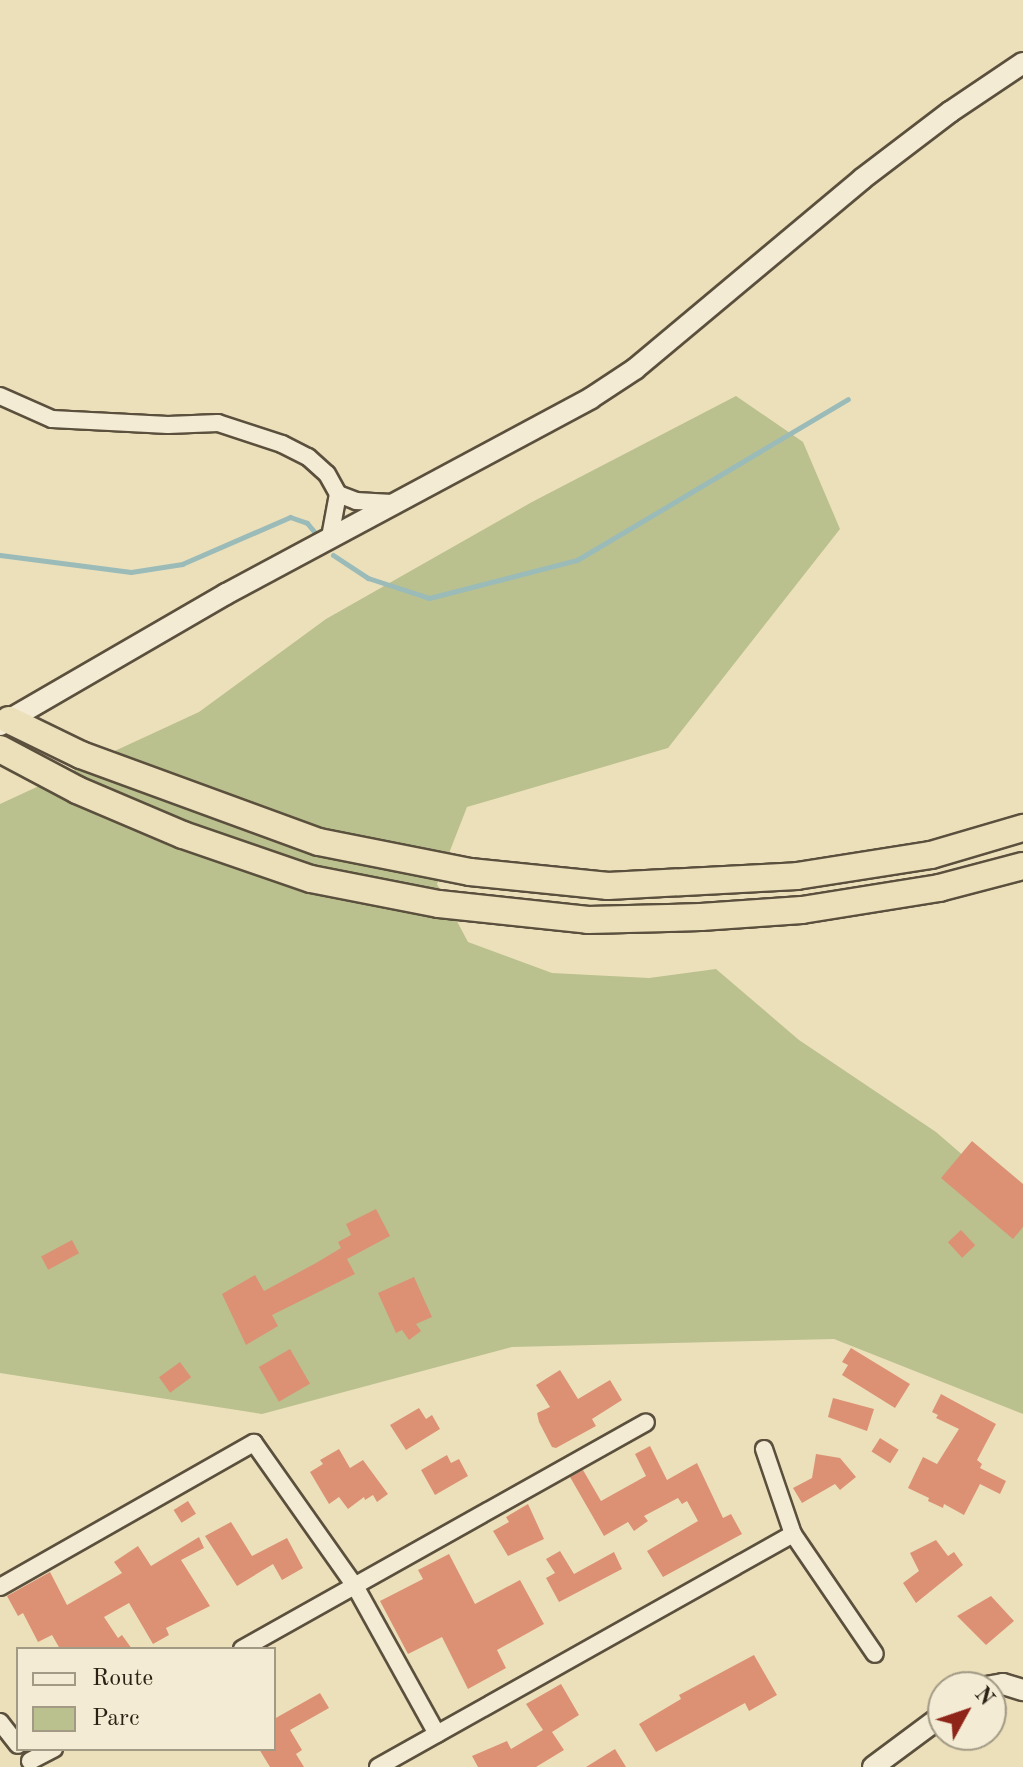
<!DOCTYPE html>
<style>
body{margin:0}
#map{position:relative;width:1023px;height:1767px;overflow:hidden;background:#ece0bb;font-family:"Old Standard TT",serif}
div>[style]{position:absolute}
.green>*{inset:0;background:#bac18e}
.stream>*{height:5px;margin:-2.5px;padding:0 2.5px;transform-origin:2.5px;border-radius:2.5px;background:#9bbbb9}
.building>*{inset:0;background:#dc9174;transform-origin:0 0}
.roads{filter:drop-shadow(2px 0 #5b503d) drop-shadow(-2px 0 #5b503d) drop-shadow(0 2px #5b503d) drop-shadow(0 -2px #5b503d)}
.minor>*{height:16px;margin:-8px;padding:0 8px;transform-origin:8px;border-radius:8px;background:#f3ebd3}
.tertiary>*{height:20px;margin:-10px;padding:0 10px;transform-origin:10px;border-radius:10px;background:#f3ebd3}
.trunk>*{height:26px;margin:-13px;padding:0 13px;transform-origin:13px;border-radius:13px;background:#ece0bb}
span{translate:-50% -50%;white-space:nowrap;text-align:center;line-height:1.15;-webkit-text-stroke:6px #f3ebd3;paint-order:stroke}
.legend{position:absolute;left:16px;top:1647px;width:260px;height:104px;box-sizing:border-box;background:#f3ebd3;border:2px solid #a39a86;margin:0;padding:10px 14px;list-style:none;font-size:24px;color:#2b2013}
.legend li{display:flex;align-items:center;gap:16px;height:40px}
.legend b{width:40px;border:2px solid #a39a86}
.north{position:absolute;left:927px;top:1671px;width:80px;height:80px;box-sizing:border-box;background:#f3ebd3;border:2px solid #a39a86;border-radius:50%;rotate:50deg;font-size:22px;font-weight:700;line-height:32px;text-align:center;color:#2b2013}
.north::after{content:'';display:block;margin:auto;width:28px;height:36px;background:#8f2418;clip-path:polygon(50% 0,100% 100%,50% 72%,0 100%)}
</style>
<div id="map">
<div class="green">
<div style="clip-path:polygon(736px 396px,803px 442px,840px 529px,668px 748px,467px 807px,437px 884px,468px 942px,552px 973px,649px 978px,716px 969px,799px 1040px,936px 1132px,1023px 1207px,1023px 1414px,834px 1339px,512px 1347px,262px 1414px,0 1373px,0 804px,199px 712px,326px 619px,532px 502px)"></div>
</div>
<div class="stream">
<div style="left:0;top:555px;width:132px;rotate:7.4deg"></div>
<div style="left:131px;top:572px;width:52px;rotate:-8.9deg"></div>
<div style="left:182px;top:564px;width:118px;rotate:-23.5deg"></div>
<div style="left:290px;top:517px;width:18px;rotate:19deg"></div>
<div style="left:307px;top:523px;width:17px;rotate:50deg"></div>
<div style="left:333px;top:555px;width:42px;rotate:33.3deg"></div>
<div style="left:368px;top:578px;width:64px;rotate:18.2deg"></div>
<div style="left:429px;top:598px;width:153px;rotate:-14.4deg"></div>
<div style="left:577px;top:560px;width:315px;rotate:-30.7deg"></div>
</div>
<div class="building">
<div style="clip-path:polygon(972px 1141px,1023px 1184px,1023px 1227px,1013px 1239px,941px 1178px)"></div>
<div style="clip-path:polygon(376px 1209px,390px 1236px,347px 1259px,355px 1274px,272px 1315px,278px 1326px,246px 1345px,222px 1294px,255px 1275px,264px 1291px,316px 1263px,341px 1248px,338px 1242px,351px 1235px,346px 1224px)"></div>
<div style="left:961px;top:1230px;width:21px;height:18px;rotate:47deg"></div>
<div style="left:72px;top:1240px;width:15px;height:35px;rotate:62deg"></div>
<div style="clip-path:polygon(414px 1277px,432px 1317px,416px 1324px,421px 1331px,409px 1340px,402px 1330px,396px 1333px,378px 1293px)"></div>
<div style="clip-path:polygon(851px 1348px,910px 1384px,895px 1408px,842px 1375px,848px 1365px,842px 1362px)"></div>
<div style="left:290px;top:1349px;width:40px;height:36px;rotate:60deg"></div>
<div style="left:180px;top:1362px;width:19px;height:26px;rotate:54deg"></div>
<div style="clip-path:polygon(560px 1370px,578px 1399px,610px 1380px,622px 1400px,592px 1419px,596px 1426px,556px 1448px,552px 1447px,539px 1422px,537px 1413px,550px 1407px,536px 1385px)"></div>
<div style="clip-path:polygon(941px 1394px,996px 1424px,977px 1460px,982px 1464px,980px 1468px,1006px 1481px,1000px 1494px,980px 1484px,964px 1515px,944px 1504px,943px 1508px,928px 1501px,929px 1498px,908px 1488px,923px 1457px,937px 1464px,959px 1429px,936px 1418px,938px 1415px,932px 1412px)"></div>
<div style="clip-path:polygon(833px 1398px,874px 1409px,867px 1431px,828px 1417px)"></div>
<div style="clip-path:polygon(419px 1408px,426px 1419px,432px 1415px,440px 1429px,406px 1450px,390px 1425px)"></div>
<div style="left:880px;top:1438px;width:22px;height:16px;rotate:32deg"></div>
<div style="clip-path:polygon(650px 1446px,667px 1480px,697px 1463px,723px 1518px,731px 1514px,742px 1534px,663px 1577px,647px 1551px,698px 1521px,687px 1501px,682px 1504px,678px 1498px,644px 1516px,648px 1521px,634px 1531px,628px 1522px,604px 1536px,570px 1477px,583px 1470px,601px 1501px,646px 1476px,635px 1454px)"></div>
<div style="clip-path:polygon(339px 1449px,350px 1468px,363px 1460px,388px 1494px,377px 1502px,373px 1495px,365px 1500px,364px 1497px,348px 1509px,339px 1497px,329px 1504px,310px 1472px,323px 1464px,320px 1460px)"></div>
<div style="clip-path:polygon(816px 1454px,840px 1458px,856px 1477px,840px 1490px,835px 1484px,802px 1503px,793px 1488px,812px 1478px)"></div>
<div style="clip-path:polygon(447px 1455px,451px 1463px,459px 1459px,468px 1476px,435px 1495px,421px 1470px)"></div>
<div style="left:188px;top:1501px;width:15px;height:17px;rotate:58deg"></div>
<div style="clip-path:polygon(528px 1504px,544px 1539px,508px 1556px,493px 1531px,509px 1522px,506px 1517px)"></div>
<div style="clip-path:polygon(231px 1522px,252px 1556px,287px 1538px,303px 1568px,282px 1580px,273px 1564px,237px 1586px,205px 1536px)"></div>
<div style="clip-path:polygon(199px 1537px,204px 1548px,181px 1560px,210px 1606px,166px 1628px,169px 1635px,153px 1644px,129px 1603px,104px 1617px,118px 1638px,122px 1635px,132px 1649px,60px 1649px,52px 1635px,38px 1642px,23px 1613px,18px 1616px,7px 1596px,50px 1572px,67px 1605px,122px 1573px,114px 1562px,138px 1546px,151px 1566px)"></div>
<div style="clip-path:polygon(936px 1540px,948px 1556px,954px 1552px,963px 1565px,916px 1603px,903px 1583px,919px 1571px,910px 1553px)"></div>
<div style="clip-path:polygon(560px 1551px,574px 1574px,614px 1552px,622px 1569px,559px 1602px,546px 1578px,555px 1573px,546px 1559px)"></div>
<div style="clip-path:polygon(449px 1554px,475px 1604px,520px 1580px,544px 1624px,497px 1650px,506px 1668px,468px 1689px,442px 1637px,408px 1654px,380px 1601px,423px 1579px,418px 1570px)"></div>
<div style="clip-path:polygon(991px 1596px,1014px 1621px,986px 1645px,957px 1616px)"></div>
<div style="clip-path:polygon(754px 1655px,777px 1695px,749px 1711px,745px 1703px,656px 1752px,639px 1724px,681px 1699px,679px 1695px)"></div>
<div style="clip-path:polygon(561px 1684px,579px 1715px,552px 1732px,564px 1750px,536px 1767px,478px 1767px,472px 1756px,507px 1741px,511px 1749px,543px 1730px,526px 1704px)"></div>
<div style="clip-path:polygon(320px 1693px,329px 1708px,290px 1730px,302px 1750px,296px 1754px,304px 1767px,270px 1767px,259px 1749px,274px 1749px,274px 1719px)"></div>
<div style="clip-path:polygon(615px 1749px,626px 1767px,586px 1767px)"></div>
</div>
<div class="roads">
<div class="minor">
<div style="left:0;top:396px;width:57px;rotate:23.9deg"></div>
<div style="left:52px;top:419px;width:116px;rotate:3deg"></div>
<div style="left:168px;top:425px;width:50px;rotate:-2.3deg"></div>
<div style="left:218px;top:423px;width:67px;rotate:18.2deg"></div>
<div style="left:282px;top:444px;width:29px;rotate:27deg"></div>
<div style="left:308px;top:457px;width:25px;rotate:42deg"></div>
<div style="left:327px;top:474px;width:23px;rotate:61deg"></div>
<div style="left:338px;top:494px;width:44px;rotate:100.5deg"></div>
<div style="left:338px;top:494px;width:19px;rotate:21deg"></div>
<div style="left:356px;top:501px;width:36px;rotate:3deg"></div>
<div style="left:764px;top:1449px;width:90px;rotate:71.2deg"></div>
<div style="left:793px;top:1534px;width:145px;rotate:55.7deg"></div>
<div style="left:0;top:1587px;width:292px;rotate:-29.6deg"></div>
<div style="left:254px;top:1443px;width:175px;rotate:54.8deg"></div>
<div style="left:355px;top:1586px;width:169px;rotate:61deg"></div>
<div style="left:242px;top:1649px;width:463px;rotate:-29.3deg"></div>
<div style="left:0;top:1722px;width:29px;rotate:52deg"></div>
<div style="left:30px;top:1761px;width:27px;rotate:-27deg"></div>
<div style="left:378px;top:1767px;width:476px;rotate:-29.3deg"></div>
</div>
<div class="tertiary">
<div style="left:0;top:725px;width:261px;rotate:-30.1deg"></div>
<div style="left:226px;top:594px;width:414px;rotate:-28.2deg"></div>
<div style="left:591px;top:398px;width:53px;rotate:-33.4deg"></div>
<div style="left:635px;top:369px;width:296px;rotate:-39.9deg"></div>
<div style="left:862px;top:179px;width:111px;rotate:-37.3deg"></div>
<div style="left:950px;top:112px;width:88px;rotate:-33.9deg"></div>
<div style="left:986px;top:1687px;width:17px;rotate:-10deg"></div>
<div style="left:1003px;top:1684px;width:21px;rotate:17deg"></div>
<div style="left:873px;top:1767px;width:87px;rotate:-36.6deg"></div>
</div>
<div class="trunk">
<div style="left:9px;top:720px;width:80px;rotate:25.9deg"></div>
<div style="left:81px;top:755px;width:253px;rotate:20.1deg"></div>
<div style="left:319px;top:842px;width:154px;rotate:11.2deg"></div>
<div style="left:470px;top:872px;width:139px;rotate:5.8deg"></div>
<div style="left:608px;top:886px;width:189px;rotate:-3deg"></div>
<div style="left:797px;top:876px;width:136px;rotate:-8.9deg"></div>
<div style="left:931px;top:855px;width:96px;rotate:-16.4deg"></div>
<div style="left:0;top:749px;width:87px;rotate:28deg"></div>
<div style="left:77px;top:790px;width:115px;rotate:23deg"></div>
<div style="left:183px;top:835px;width:135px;rotate:19deg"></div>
<div style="left:311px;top:879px;width:130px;rotate:11.1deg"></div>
<div style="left:439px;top:904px;width:150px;rotate:6.1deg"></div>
<div style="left:588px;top:920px;width:113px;rotate:-1.5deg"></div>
<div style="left:701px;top:917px;width:101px;rotate:-4deg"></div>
<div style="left:802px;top:910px;width:139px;rotate:-9.1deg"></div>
<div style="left:939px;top:888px;width:87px;rotate:-14.7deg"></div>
</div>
</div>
<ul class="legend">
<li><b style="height:10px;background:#f3ebd3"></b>Route</li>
<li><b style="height:22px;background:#bac18e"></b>Parc</li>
</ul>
<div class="north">N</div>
</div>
